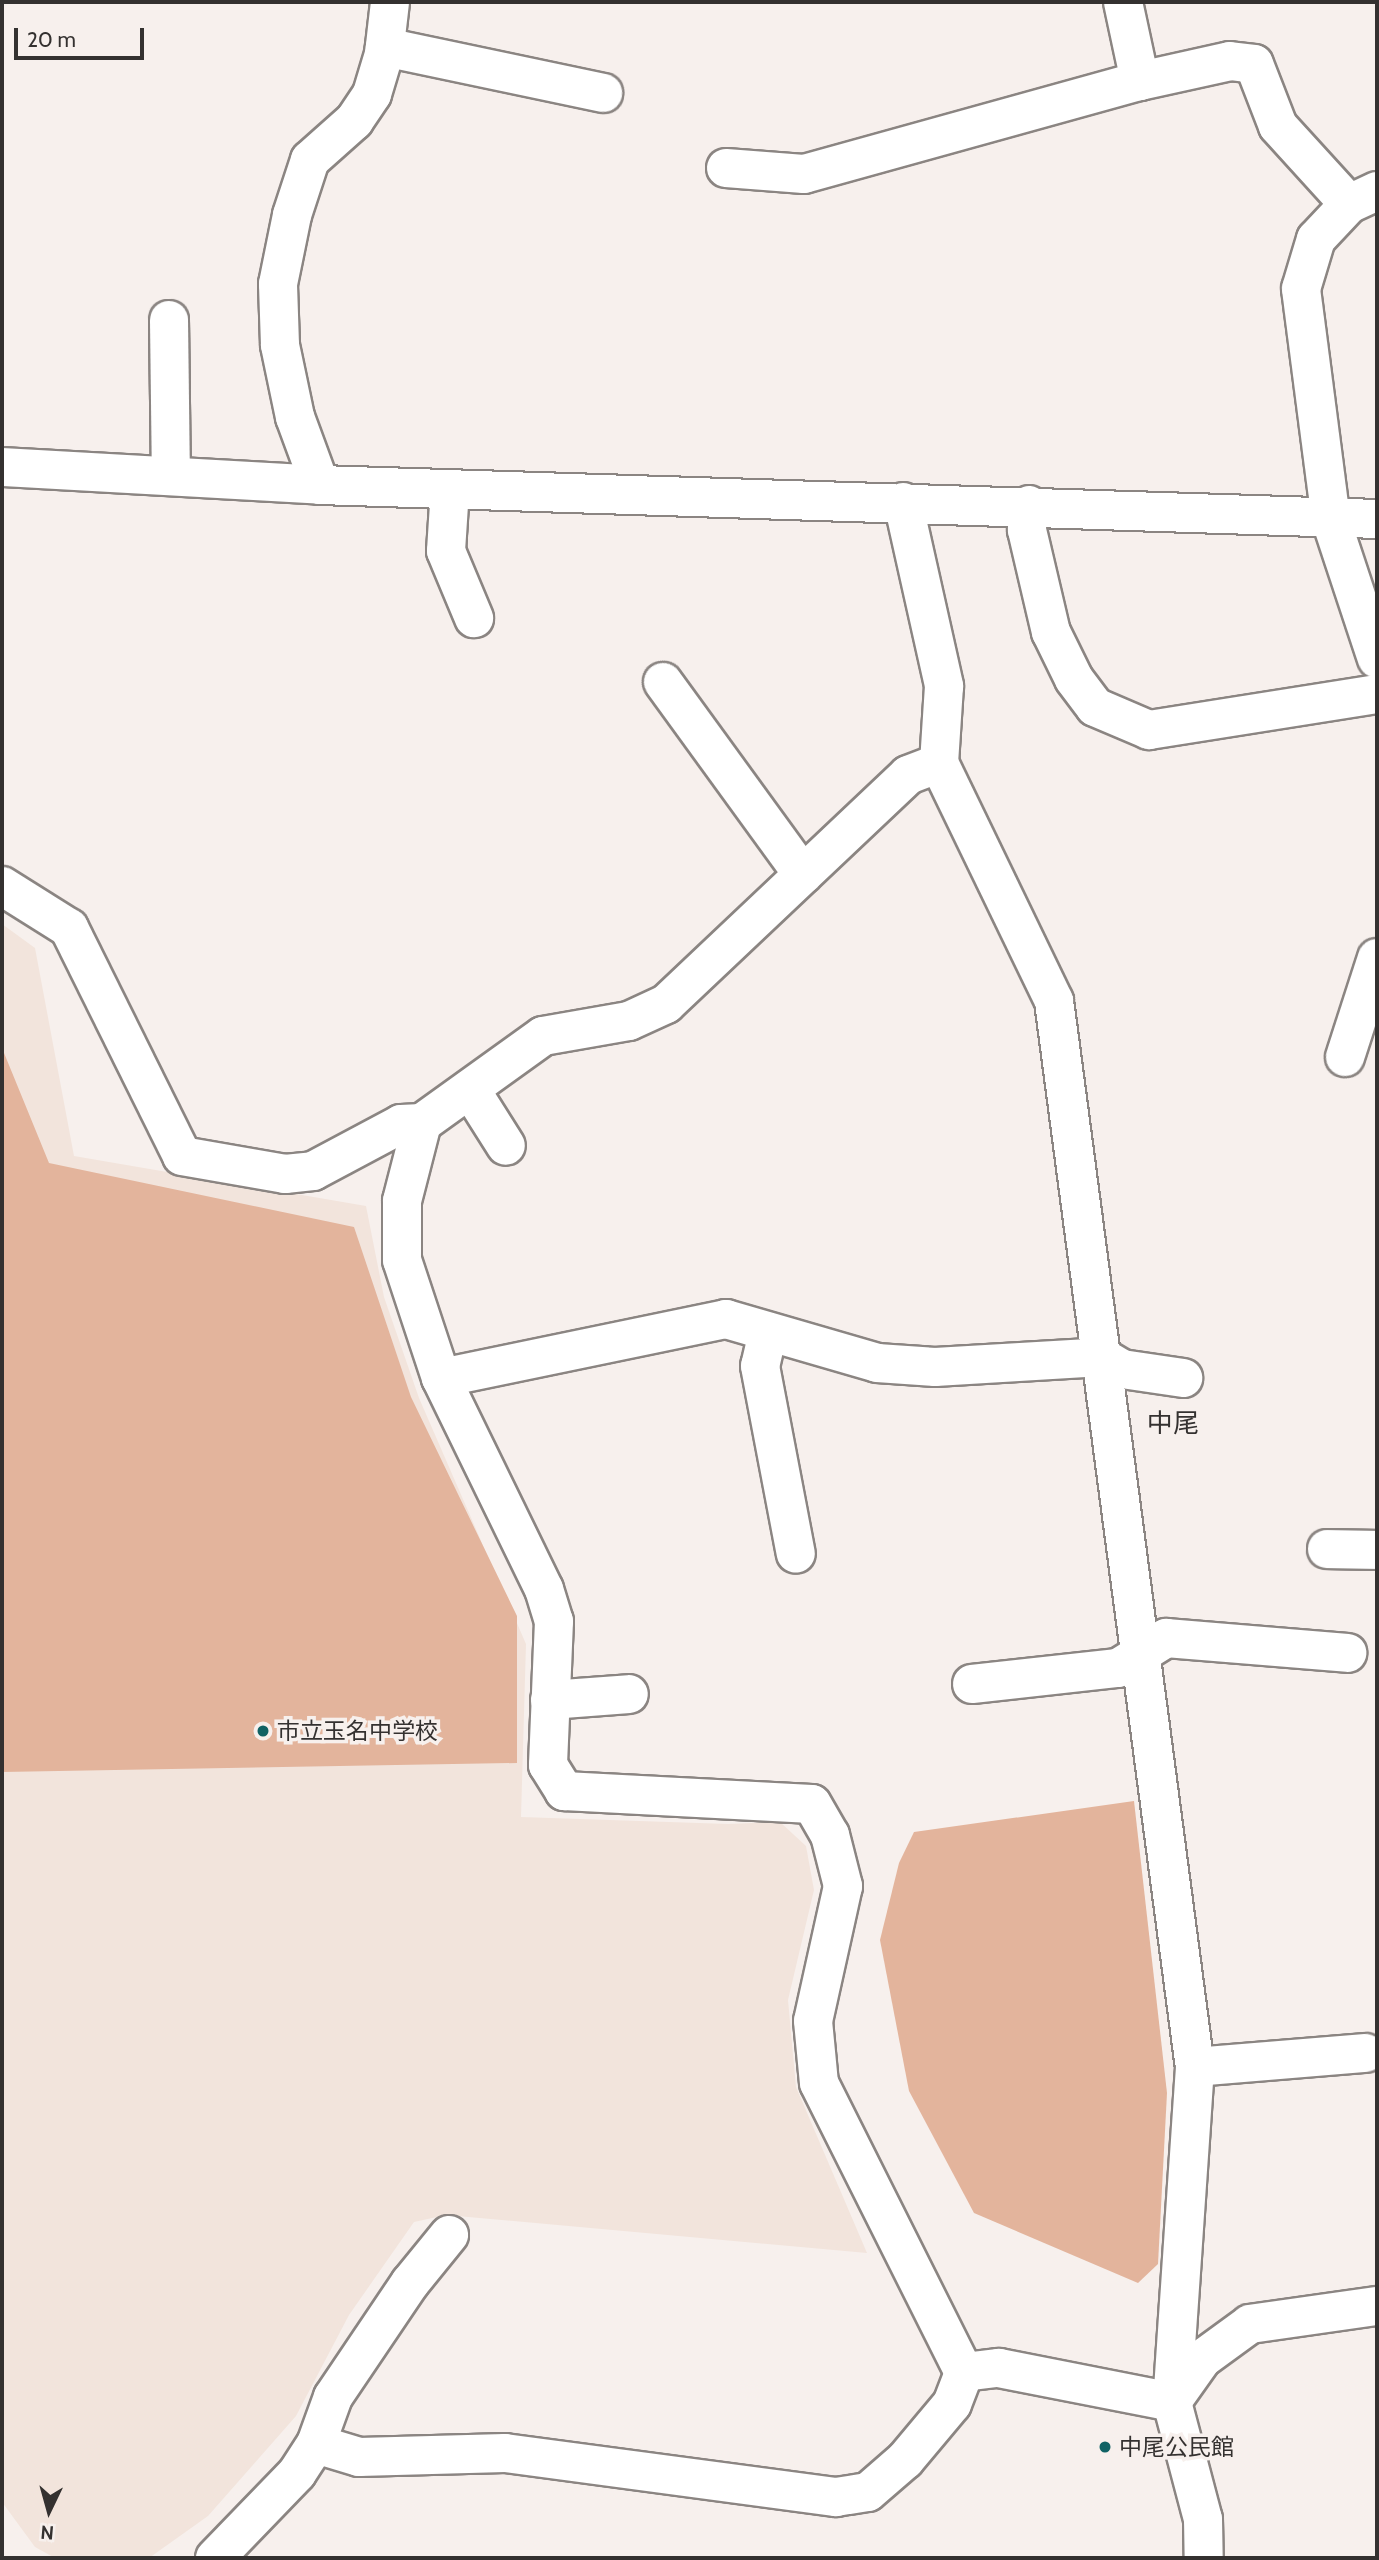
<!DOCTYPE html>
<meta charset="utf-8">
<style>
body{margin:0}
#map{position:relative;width:1379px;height:2560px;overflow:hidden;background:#f7f0ed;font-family:Cabin,"Noto Sans JP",sans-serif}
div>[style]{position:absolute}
.built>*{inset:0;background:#f2e4dc}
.green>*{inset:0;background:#e3b49c}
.roads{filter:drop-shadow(2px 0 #8b8582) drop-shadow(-2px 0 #8b8582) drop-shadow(0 2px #8b8582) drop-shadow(0 -2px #8b8582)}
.minor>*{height:38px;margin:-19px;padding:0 19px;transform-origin:19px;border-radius:19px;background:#fff}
.dots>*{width:19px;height:19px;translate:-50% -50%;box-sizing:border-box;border:4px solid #f7f0ed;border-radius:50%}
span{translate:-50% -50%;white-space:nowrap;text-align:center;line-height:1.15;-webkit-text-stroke:7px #f7f0ed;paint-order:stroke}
.poi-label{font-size:23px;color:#343130}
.left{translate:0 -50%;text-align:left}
.quarter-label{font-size:26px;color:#343130}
.frame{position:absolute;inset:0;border:4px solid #343130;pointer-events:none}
.north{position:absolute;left:14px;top:2476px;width:70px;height:70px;-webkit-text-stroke:5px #f7f0ed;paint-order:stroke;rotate:185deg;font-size:19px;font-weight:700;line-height:28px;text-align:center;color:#343130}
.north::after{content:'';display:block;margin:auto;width:24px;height:32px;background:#343130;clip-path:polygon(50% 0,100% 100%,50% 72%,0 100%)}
.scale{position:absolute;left:14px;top:28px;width:130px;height:32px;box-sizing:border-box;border:4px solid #343130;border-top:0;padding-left:9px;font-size:21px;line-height:24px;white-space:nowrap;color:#343130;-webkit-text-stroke:5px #f7f0ed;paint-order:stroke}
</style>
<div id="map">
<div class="built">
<div style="clip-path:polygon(2px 924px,35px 948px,74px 1156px,366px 1206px,384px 1297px,419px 1398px,526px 1644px,521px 1817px,728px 1824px,780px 1822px,806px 1846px,814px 1890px,788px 2000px,796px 2087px,867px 2253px,446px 2215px,414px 2222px,349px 2315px,296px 2416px,208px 2516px,149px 2558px,55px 2558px,35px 2547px,2px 2502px)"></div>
</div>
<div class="green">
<div style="clip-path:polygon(2px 1048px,49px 1163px,354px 1227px,411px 1397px,517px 1616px,517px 1763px,2px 1772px)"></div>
<div style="clip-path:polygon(1134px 1801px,1167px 2093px,1158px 2264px,1138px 2283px,974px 2213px,909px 2091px,880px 1940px,899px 1863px,914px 1832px)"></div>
</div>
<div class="roads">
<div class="minor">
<div style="left:1123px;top:2px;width:81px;rotate:77.9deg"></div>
<div style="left:1140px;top:81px;width:92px;rotate:-12.5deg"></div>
<div style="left:1230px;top:61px;width:24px;rotate:7deg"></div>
<div style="left:1254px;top:64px;width:66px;rotate:68.8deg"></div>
<div style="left:1278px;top:126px;width:105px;rotate:47.7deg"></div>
<div style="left:385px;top:47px;width:223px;rotate:11.9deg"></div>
<div style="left:726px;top:168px;width:78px;rotate:4.4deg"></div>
<div style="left:804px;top:174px;width:349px;rotate:-15.5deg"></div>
<div style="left:1377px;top:191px;width:31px;rotate:155deg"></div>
<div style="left:1349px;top:204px;width:48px;rotate:133.3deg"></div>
<div style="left:1316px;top:239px;width:52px;rotate:106.7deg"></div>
<div style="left:1301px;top:289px;width:233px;rotate:82.6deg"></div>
<div style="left:1331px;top:520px;width:146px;rotate:71.7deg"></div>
<div style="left:169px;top:320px;width:154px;rotate:89.3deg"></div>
<div style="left:2px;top:467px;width:319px;rotate:3.2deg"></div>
<div style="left:320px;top:485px;width:1058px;rotate:1.84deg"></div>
<div style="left:320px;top:485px;width:72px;rotate:-110.2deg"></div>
<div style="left:295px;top:417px;width:74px;rotate:-101.8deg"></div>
<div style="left:280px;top:345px;width:61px;rotate:-91.9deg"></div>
<div style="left:278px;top:284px;width:70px;rotate:-78.5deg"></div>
<div style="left:292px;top:215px;width:58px;rotate:-71.9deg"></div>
<div style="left:310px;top:160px;width:59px;rotate:-41.6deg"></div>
<div style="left:354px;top:121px;width:32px;rotate:-56deg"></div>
<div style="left:372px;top:94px;width:42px;rotate:-73.3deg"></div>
<div style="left:384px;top:54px;width:52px;rotate:-83.4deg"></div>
<div style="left:450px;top:489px;width:62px;rotate:93.7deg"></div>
<div style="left:446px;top:551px;width:73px;rotate:67.3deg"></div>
<div style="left:903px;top:502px;width:189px;rotate:77.4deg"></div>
<div style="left:944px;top:686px;width:77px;rotate:93.7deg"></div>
<div style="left:939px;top:763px;width:264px;rotate:64.2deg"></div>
<div style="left:1054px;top:1001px;width:1075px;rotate:82.47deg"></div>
<div style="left:1195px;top:2067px;width:336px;rotate:93.9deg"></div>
<div style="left:1172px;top:2402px;width:121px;rotate:75.2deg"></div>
<div style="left:1203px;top:2519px;width:39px;rotate:89deg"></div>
<div style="left:1029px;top:505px;width:25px;rotate:95deg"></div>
<div style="left:1027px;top:530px;width:105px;rotate:76.8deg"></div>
<div style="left:1051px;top:632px;width:52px;rotate:63.9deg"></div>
<div style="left:1074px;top:679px;width:35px;rotate:53deg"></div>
<div style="left:1095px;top:707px;width:59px;rotate:23.1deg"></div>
<div style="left:1149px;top:730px;width:231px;rotate:-9deg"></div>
<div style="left:663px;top:682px;width:238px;rotate:54deg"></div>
<div style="left:2px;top:886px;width:79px;rotate:32.1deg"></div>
<div style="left:69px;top:928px;width:254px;rotate:63.6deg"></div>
<div style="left:182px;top:1156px;width:105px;rotate:9.9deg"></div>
<div style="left:285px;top:1174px;width:28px;rotate:-6deg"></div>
<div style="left:313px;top:1171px;width:100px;rotate:-28.1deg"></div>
<div style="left:401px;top:1124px;width:21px;rotate:-3deg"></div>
<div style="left:422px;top:1123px;width:149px;rotate:-35.7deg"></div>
<div style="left:543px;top:1036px;width:87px;rotate:-9.9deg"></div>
<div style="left:629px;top:1021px;width:41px;rotate:-24.7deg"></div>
<div style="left:666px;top:1004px;width:333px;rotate:-43.4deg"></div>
<div style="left:908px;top:775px;width:33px;rotate:-21deg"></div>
<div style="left:1345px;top:1057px;width:104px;rotate:-72.1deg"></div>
<div style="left:470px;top:1089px;width:67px;rotate:57.7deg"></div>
<div style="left:422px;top:1123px;width:81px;rotate:104.4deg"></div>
<div style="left:402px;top:1201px;width:59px;rotate:90deg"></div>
<div style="left:402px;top:1260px;width:124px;rotate:71.7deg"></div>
<div style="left:441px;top:1378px;width:235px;rotate:64deg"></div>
<div style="left:544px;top:1589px;width:34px;rotate:73deg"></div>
<div style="left:554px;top:1621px;width:144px;rotate:92.4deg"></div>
<div style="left:548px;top:1765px;width:31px;rotate:58deg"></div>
<div style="left:564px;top:1791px;width:248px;rotate:3deg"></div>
<div style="left:812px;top:1804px;width:36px;rotate:60deg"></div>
<div style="left:830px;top:1835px;width:53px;rotate:75.7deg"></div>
<div style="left:843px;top:1886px;width:138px;rotate:102.5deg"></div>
<div style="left:813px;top:2021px;width:62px;rotate:84.5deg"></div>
<div style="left:819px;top:2083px;width:323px;rotate:63.4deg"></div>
<div style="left:768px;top:1332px;width:35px;rotate:103deg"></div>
<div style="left:760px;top:1366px;width:191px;rotate:79.2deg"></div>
<div style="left:441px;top:1378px;width:291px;rotate:-11.7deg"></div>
<div style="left:726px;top:1319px;width:157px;rotate:16.2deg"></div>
<div style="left:877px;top:1363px;width:58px;rotate:3.9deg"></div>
<div style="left:935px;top:1367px;width:167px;rotate:-3.4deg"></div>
<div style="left:1102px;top:1357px;width:23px;rotate:31deg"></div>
<div style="left:1122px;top:1369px;width:62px;rotate:8.4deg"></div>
<div style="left:1327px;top:1549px;width:50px;rotate:1.1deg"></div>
<div style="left:972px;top:1684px;width:147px;rotate:-6.3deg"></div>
<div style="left:1118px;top:1668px;width:57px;rotate:-32deg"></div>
<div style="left:1166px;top:1638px;width:182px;rotate:4.7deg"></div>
<div style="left:550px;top:1700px;width:79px;rotate:-4.3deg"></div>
<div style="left:1195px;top:2067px;width:171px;rotate:-4.7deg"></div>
<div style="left:964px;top:2372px;width:35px;rotate:-7deg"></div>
<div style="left:999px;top:2368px;width:176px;rotate:11.1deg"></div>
<div style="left:1173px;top:2400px;width:50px;rotate:-54.7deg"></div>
<div style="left:1202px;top:2359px;width:59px;rotate:-36.1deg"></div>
<div style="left:1250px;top:2324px;width:128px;rotate:-8.1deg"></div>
<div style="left:316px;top:2444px;width:50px;rotate:-70.1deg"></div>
<div style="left:333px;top:2397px;width:138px;rotate:-56deg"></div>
<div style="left:410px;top:2283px;width:62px;rotate:-50.9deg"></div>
<div style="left:215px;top:2558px;width:118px;rotate:-46deg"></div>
<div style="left:297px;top:2473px;width:35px;rotate:-57deg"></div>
<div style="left:316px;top:2444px;width:45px;rotate:16.8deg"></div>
<div style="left:359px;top:2457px;width:146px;rotate:-1.6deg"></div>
<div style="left:505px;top:2453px;width:334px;rotate:7.6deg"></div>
<div style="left:836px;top:2497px;width:32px;rotate:-9deg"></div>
<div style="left:868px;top:2492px;width:49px;rotate:-40.9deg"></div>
<div style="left:905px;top:2460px;width:73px;rotate:-50deg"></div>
<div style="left:952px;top:2404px;width:34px;rotate:-69deg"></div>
</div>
</div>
<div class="dots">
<div style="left:263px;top:1731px;background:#106264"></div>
<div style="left:1105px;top:2447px;background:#106264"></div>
</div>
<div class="poi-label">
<span class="left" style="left:277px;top:1731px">市立玉名中学校</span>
<span class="left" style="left:1119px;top:2447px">中尾公民館</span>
</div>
<div class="quarter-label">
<span style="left:1173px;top:1424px">中尾</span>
</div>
<div class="frame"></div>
<div class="north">N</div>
<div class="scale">20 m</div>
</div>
